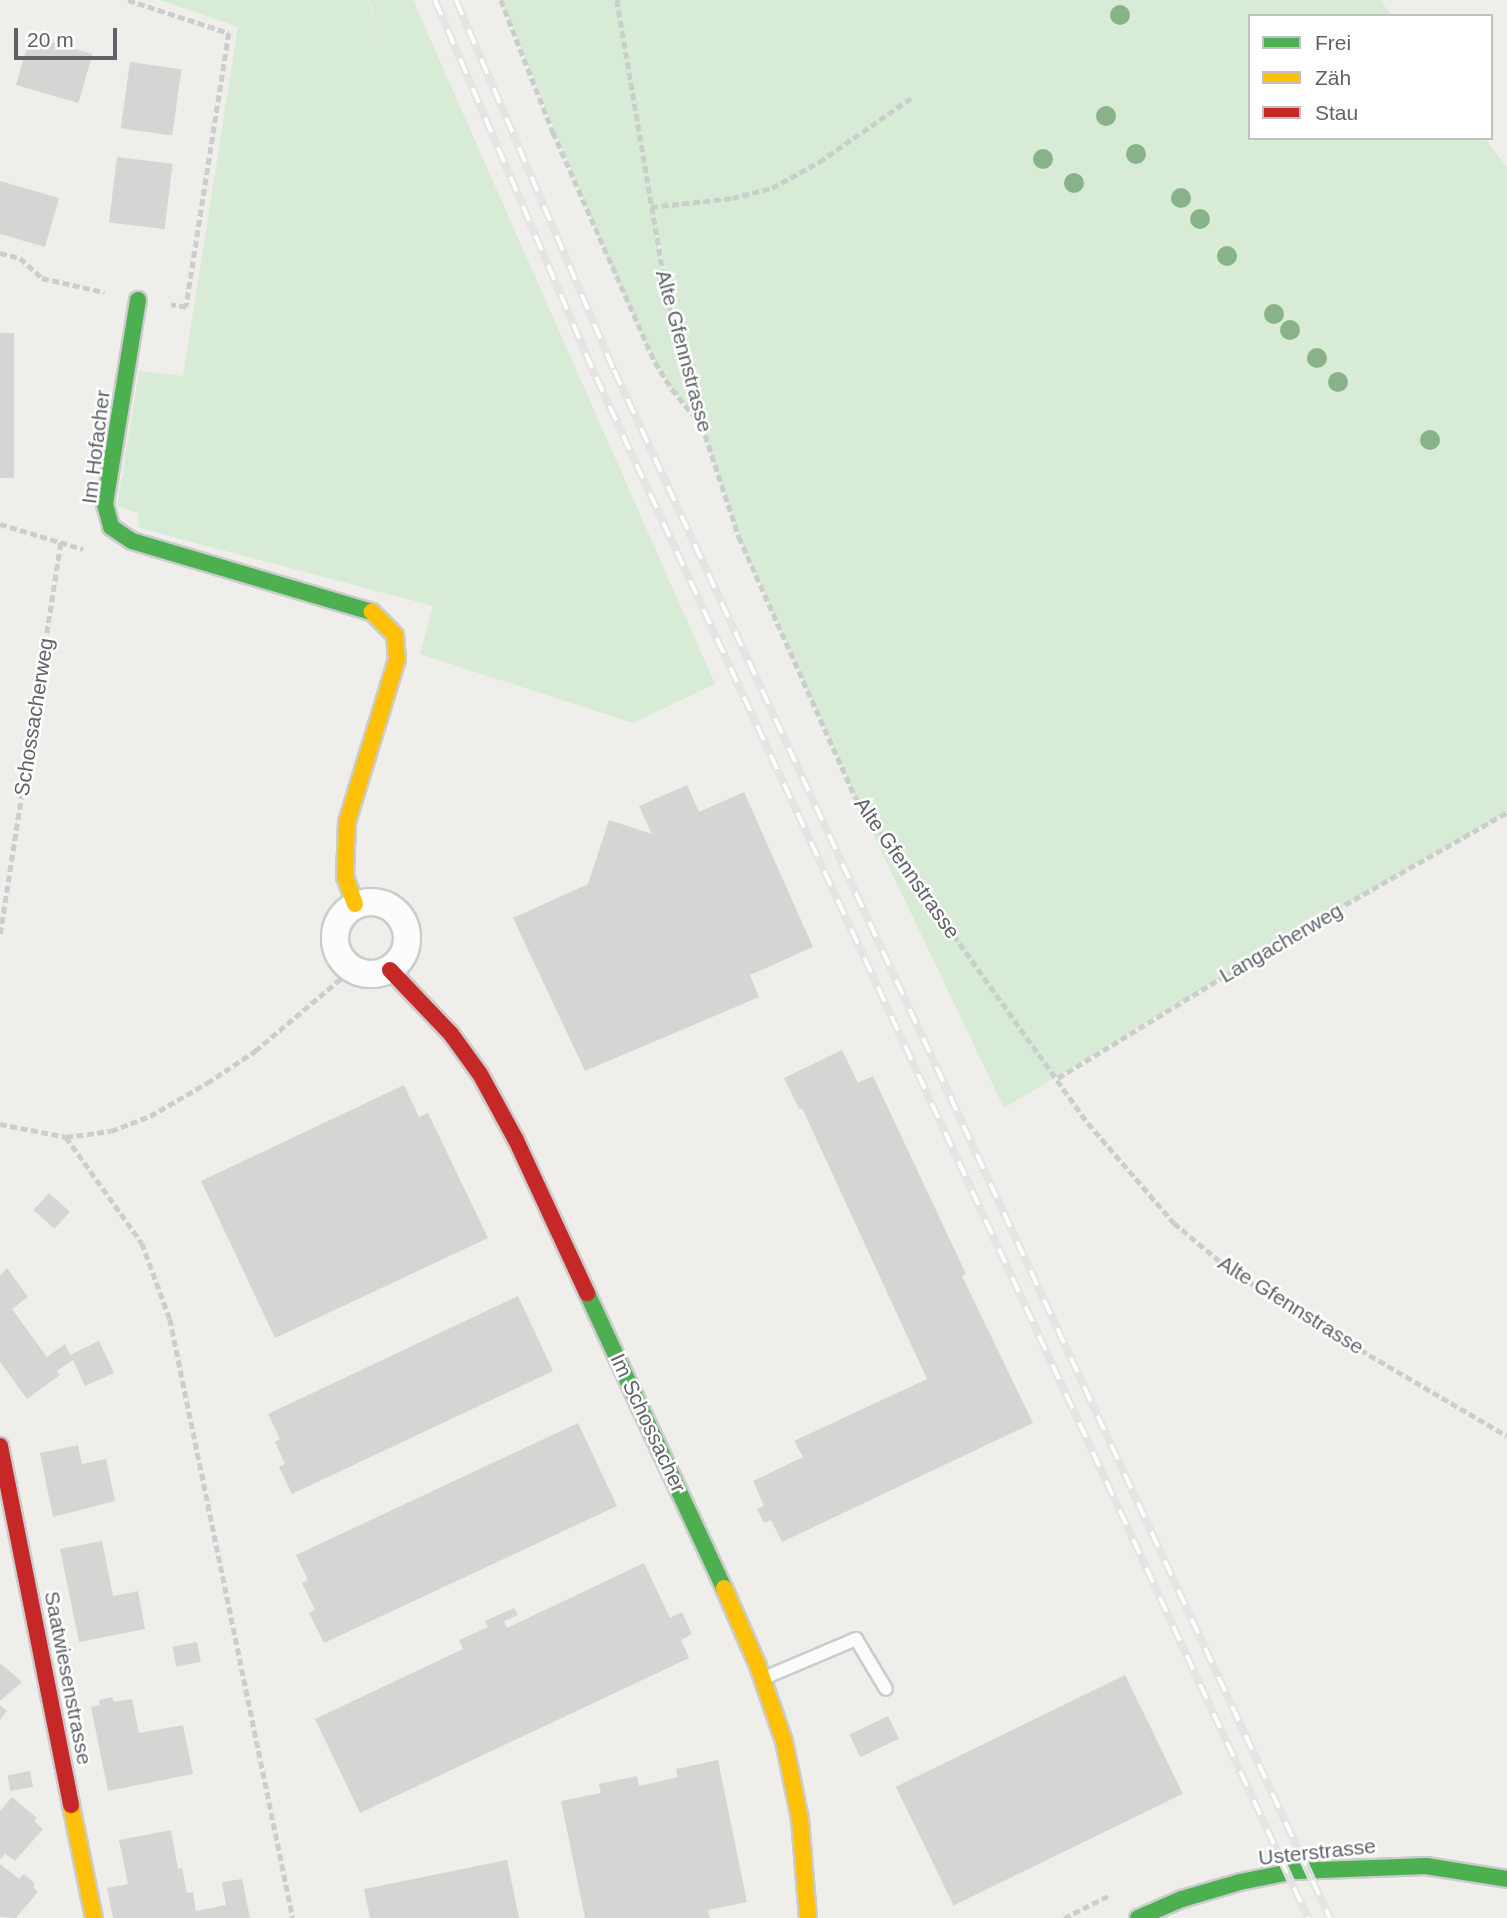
<!DOCTYPE html>
<meta charset="utf-8">
<style>
body{margin:0}
#map{position:relative;width:1507px;height:1918px;overflow:hidden;background:#efeeea;font-family:Arial,sans-serif}
div>[style]{position:absolute}
.green>*{inset:0;background:#d8ebd6}
.building>*{inset:0;background:#d6d5d3;transform-origin:0 0}
.path>*{height:4.5px;margin-top:-2.25px;transform-origin:0;background:repeating-linear-gradient(90deg,#cacfcc 0 7px,transparent 0 10.5px)}
.roads{filter:drop-shadow(2px 0 #cbcccc) drop-shadow(-2px 0 #cbcccc) drop-shadow(0 2px #cbcccc) drop-shadow(0 -2px #cbcccc)}
.lane>*{height:12px;margin:-6px;padding:0 6px;transform-origin:6px;border-radius:6px;background:#fdfcfc}
.street>*{height:26px;margin:-13px;padding:0 13px;transform-origin:13px;border-radius:13px;background:#fdfcfc}
.street>.ring{margin:-13px;padding:0;box-sizing:content-box;background:none;border:26px solid #fdfcfc;border-radius:50%}
.fast>*{height:16px;margin:-8px;padding:0 8px;transform-origin:8px;border-radius:8px;background:#4caf50}
.slow>*{height:16px;margin:-8px;padding:0 8px;transform-origin:8px;border-radius:8px;background:#ffc107}
.jam>*{height:16px;margin:-8px;padding:0 8px;transform-origin:8px;border-radius:8px;background:#c62828}
.rail>*{height:8px;margin-top:-4px;transform-origin:0;background:repeating-linear-gradient(90deg,#fff 0 16px,#e4e4e4 0 32px);box-sizing:border-box;border-block:2px solid #e4e4e4}
.trees>*{width:20px;height:20px;margin:-10px;border-radius:50%;background:#88b388}
span{translate:-50% -50%;white-space:nowrap;text-align:center;line-height:1.15;-webkit-text-stroke:5px #fff;paint-order:stroke}
.street-label{font-size:21px;color:#5f6368}
.legend{position:absolute;left:1248px;top:14px;width:245px;height:126px;box-sizing:border-box;background:#fff;border:2px solid #bfc1c3;margin:0;padding:9px 12px;list-style:none;font-size:21px;color:#5f6368}
.legend li{display:flex;align-items:center;gap:14px;height:35px}
.legend b{width:35px;border:2px solid #bfc1c3}
.scale{position:absolute;left:14px;top:28px;width:103px;height:32px;box-sizing:border-box;border:4px solid #5f6368;border-top:0;padding-left:9px;font-size:21px;line-height:24px;white-space:nowrap;color:#5f6368;-webkit-text-stroke:5px #fff;paint-order:stroke}
</style>
<div id="map">
<div class="green">
<div style="clip-path:polygon(160px 0,368px 0,387px 49px,369px 0,413px 0,715px 684px,633px 723px,420px 654px,433px 606px,139px 528px,138px 513px,117px 506px,139px 371px,183px 376px,238px 27px)"></div>
<div style="clip-path:polygon(evenodd,501px 0,1380px 0,1392px 16px,1250px 16px,1250px 138px,1485px 138px,1507px 168px,1507px 812px,1290px 936px,1004px 1108px,856px 798px,739px 537px,702px 425px,672px 389px,655px 362px,608px 260px,501px 0,655px 228px,656px 228px,694px 394px,667px 296px,655px 228px)"></div>
</div>
<div class="building">
<div style="left:30px;top:36px;width:65px;height:51px;rotate:16deg"></div>
<div style="left:130px;top:62px;width:52px;height:67px;rotate:8deg"></div>
<div style="left:117px;top:157px;width:56px;height:66px;rotate:7deg"></div>
<div style="clip-path:polygon(0 181px,59px 198px,45px 247px,0 234px)"></div>
<div style="left:0;top:333px;width:14px;height:145px"></div>
<div style="clip-path:polygon(687px 785px,699px 812px,744px 792px,813px 947px,750px 975px,759px 997px,585px 1071px,513px 918px,588px 884px,609px 820px,652px 834px,639px 806px)"></div>
<div style="clip-path:polygon(842px 1050px,858px 1083px,873px 1076px,966px 1274px,962px 1276px,1033px 1423px,782px 1542px,771px 1520px,764px 1523px,757px 1509px,764px 1506px,753px 1481px,803px 1457px,794px 1441px,927px 1379px,802px 1108px,799px 1109px,784px 1078px)"></div>
<div style="clip-path:polygon(404px 1085px,419px 1117px,428px 1113px,488px 1238px,275px 1338px,201px 1181px)"></div>
<div style="left:49px;top:1193px;width:28px;height:23px;rotate:42deg"></div>
<div style="clip-path:polygon(7px 1268px,28px 1297px,12px 1309px,47px 1357px,65px 1344px,70px 1355px,99px 1341px,114px 1373px,85px 1386px,73px 1360px,57px 1371px,60px 1375px,27px 1399px,0 1362px,0 1276px)"></div>
<div style="clip-path:polygon(518px 1296px,553px 1371px,292px 1494px,279px 1467px,285px 1464px,275px 1442px,280px 1439px,268px 1414px)"></div>
<div style="clip-path:polygon(578px 1423px,617px 1506px,324px 1643px,309px 1613px,315px 1610px,302px 1583px,308px 1580px,296px 1555px)"></div>
<div style="clip-path:polygon(78px 1445px,82px 1464px,106px 1459px,115px 1501px,53px 1517px,40px 1453px)"></div>
<div style="clip-path:polygon(102px 1541px,113px 1596px,138px 1591px,145px 1629px,79px 1642px,60px 1549px)"></div>
<div style="clip-path:polygon(644px 1563px,670px 1618px,682px 1612px,692px 1634px,681px 1640px,689px 1658px,360px 1813px,315px 1719px,463px 1649px,459px 1640px,488px 1627px,485px 1621px,514px 1608px,518px 1615px,504px 1621px,507px 1628px)"></div>
<div style="left:197px;top:1642px;width:20px;height:25px;rotate:79deg"></div>
<div style="clip-path:polygon(0 1663px,22px 1682px,0 1701px)"></div>
<div style="left:1125px;top:1675px;width:132px;height:255px;rotate:64deg"></div>
<div style="clip-path:polygon(112px 1697px,114px 1702px,132px 1699px,139px 1733px,183px 1725px,193px 1774px,108px 1791px,91px 1707px,100px 1705px,99px 1700px)"></div>
<div style="clip-path:polygon(0 1705px,7px 1711px,0 1720px)"></div>
<div style="left:888px;top:1716px;width:25px;height:43px;rotate:64deg"></div>
<div style="clip-path:polygon(718px 1760px,747px 1902px,708px 1910px,710px 1918px,585px 1918px,561px 1801px,601px 1793px,599px 1784px,637px 1776px,639px 1786px,678px 1777px,676px 1769px)"></div>
<div style="left:30px;top:1771px;width:16px;height:23px;rotate:79deg"></div>
<div style="clip-path:polygon(12px 1797px,37px 1818px,34px 1821px,43px 1829px,15px 1861px,5px 1854px,0 1860px,0 1811px)"></div>
<div style="clip-path:polygon(171px 1830px,178px 1869px,182px 1868px,187px 1893px,193px 1892px,196px 1911px,226px 1905px,222px 1882px,242px 1879px,250px 1918px,113px 1918px,107px 1888px,128px 1884px,119px 1840px)"></div>
<div style="clip-path:polygon(507px 1860px,519px 1918px,370px 1918px,364px 1889px)"></div>
<div style="clip-path:polygon(0 1864px,19px 1879px,24px 1874px,35px 1884px,33px 1887px,38px 1892px,16px 1918px,0 1917px)"></div>
</div>
<div class="path">
<div style="left:128px;top:0;width:106px;rotate:18.1deg"></div>
<div style="left:229px;top:33px;width:277px;rotate:98.9deg"></div>
<div style="left:186px;top:307px;width:15px;rotate:-172deg"></div>
<div style="left:501px;top:0;width:142px;rotate:68.5deg"></div>
<div style="left:553px;top:132px;width:252px;rotate:66.1deg"></div>
<div style="left:655px;top:362px;width:32px;rotate:58deg"></div>
<div style="left:672px;top:389px;width:43px;rotate:50.7deg"></div>
<div style="left:617px;top:0;width:300px;rotate:80.4deg"></div>
<div style="left:667px;top:296px;width:134px;rotate:74.8deg"></div>
<div style="left:702px;top:425px;width:118px;rotate:71.7deg"></div>
<div style="left:739px;top:537px;width:286px;rotate:65.9deg"></div>
<div style="left:856px;top:798px;width:399px;rotate:54.5deg"></div>
<div style="left:1088px;top:1123px;width:132px;rotate:49.3deg"></div>
<div style="left:1174px;top:1223px;width:62px;rotate:39.8deg"></div>
<div style="left:1222px;top:1263px;width:69px;rotate:34.4deg"></div>
<div style="left:1279px;top:1302px;width:264px;rotate:30.4deg"></div>
<div style="left:651px;top:207px;width:81px;rotate:-6.3deg"></div>
<div style="left:732px;top:198px;width:41px;rotate:-14deg"></div>
<div style="left:772px;top:188px;width:54px;rotate:-29deg"></div>
<div style="left:819px;top:162px;width:112px;rotate:-34.8deg"></div>
<div style="left:0;top:253px;width:21px;rotate:14deg"></div>
<div style="left:20px;top:258px;width:30px;rotate:42deg"></div>
<div style="left:42px;top:278px;width:64px;rotate:12.7deg"></div>
<div style="left:0;top:524px;width:87px;rotate:16.8deg"></div>
<div style="left:0;top:934px;width:397px;rotate:-81.2deg"></div>
<div style="left:1058px;top:1078px;width:272px;rotate:-31.5deg"></div>
<div style="left:1290px;top:936px;width:250px;rotate:-29.7deg"></div>
<div style="left:0;top:1124px;width:67px;rotate:11.1deg"></div>
<div style="left:66px;top:1137px;width:45px;rotate:-7.6deg"></div>
<div style="left:111px;top:1131px;width:42px;rotate:-21deg"></div>
<div style="left:150px;top:1116px;width:66px;rotate:-30.1deg"></div>
<div style="left:207px;top:1083px;width:58px;rotate:-33.7deg"></div>
<div style="left:255px;top:1051px;width:127px;rotate:-40.2deg"></div>
<div style="left:66px;top:1137px;width:130px;rotate:54.4deg"></div>
<div style="left:142px;top:1243px;width:81px;rotate:69.8deg"></div>
<div style="left:170px;top:1319px;width:611px;rotate:78.4deg"></div>
<div style="left:1064px;top:1918px;width:51px;rotate:-26.6deg"></div>
</div>
<div class="roads">
<div class="lane">
<div style="left:764px;top:1678px;width:100px;rotate:-23deg"></div>
<div style="left:856px;top:1639px;width:58px;rotate:59deg"></div>
</div>
<div class="street">
<div class="ring" style="left:335px;top:902px;width:46px;height:46px"></div>
</div>
<div class="fast">
<div style="left:138px;top:300px;width:207px;rotate:99.2deg"></div>
<div style="left:105px;top:504px;width:24px;rotate:75deg"></div>
<div style="left:111px;top:527px;width:25px;rotate:34deg"></div>
<div style="left:132px;top:541px;width:250px;rotate:16.5deg"></div>
<div style="left:587px;top:1293px;width:325px;rotate:65.1deg"></div>
<div style="left:1138px;top:1918px;width:48px;rotate:-23.4deg"></div>
<div style="left:1182px;top:1899px;width:60px;rotate:-16.3deg"></div>
<div style="left:1240px;top:1882px;width:56px;rotate:-11.3deg"></div>
<div style="left:1295px;top:1871px;width:131px;rotate:-2.2deg"></div>
<div style="left:1426px;top:1866px;width:82px;rotate:9.1deg"></div>
</div>
<div class="slow">
<div style="left:355px;top:904px;width:29px;rotate:-110deg"></div>
<div style="left:345px;top:877px;width:55px;rotate:-87.9deg"></div>
<div style="left:347px;top:822px;width:170px;rotate:-72.9deg"></div>
<div style="left:397px;top:659px;width:24px;rotate:-95deg"></div>
<div style="left:395px;top:635px;width:33px;rotate:-135deg"></div>
<div style="left:724px;top:1588px;width:85px;rotate:66.4deg"></div>
<div style="left:758px;top:1666px;width:79px;rotate:70.9deg"></div>
<div style="left:784px;top:1741px;width:80px;rotate:78.4deg"></div>
<div style="left:800px;top:1819px;width:99px;rotate:85.4deg"></div>
<div style="left:71px;top:1805px;width:115px;rotate:78.5deg"></div>
</div>
<div class="jam">
<div style="left:390px;top:970px;width:88px;rotate:46.4deg"></div>
<div style="left:451px;top:1034px;width:49px;rotate:54.1deg"></div>
<div style="left:480px;top:1074px;width:75px;rotate:61.4deg"></div>
<div style="left:516px;top:1140px;width:169px;rotate:65.1deg"></div>
<div style="left:0;top:1446px;width:366px;rotate:78.8deg"></div>
</div>
</div>
<div class="rail">
<div style="left:435px;top:0;width:410px;rotate:66.9deg"></div>
<div style="left:596px;top:377px;width:1698px;rotate:65.2deg"></div>
<div style="left:456px;top:0;width:402px;rotate:66.9deg"></div>
<div style="left:614px;top:370px;width:1706px;rotate:65.18deg"></div>
</div>
<div class="trees">
<div style="left:1120px;top:15px"></div>
<div style="left:1106px;top:116px"></div>
<div style="left:1136px;top:154px"></div>
<div style="left:1043px;top:159px"></div>
<div style="left:1074px;top:183px"></div>
<div style="left:1181px;top:198px"></div>
<div style="left:1200px;top:219px"></div>
<div style="left:1227px;top:256px"></div>
<div style="left:1274px;top:314px"></div>
<div style="left:1290px;top:330px"></div>
<div style="left:1317px;top:358px"></div>
<div style="left:1338px;top:382px"></div>
<div style="left:1430px;top:440px"></div>
</div>
<div class="street-label">
<span style="left:684px;top:351px;rotate:75deg">Alte Gfennstrasse</span>
<span style="left:96px;top:447px;rotate:-83deg">Im Hofacher</span>
<span style="left:34px;top:717px;rotate:-81deg">Schossacherweg</span>
<span style="left:907px;top:868px;rotate:55deg">Alte Gfennstrasse</span>
<span style="left:1281px;top:943px;rotate:-30deg">Langacherweg</span>
<span style="left:1291px;top:1305px;rotate:32deg">Alte Gfennstrasse</span>
<span style="left:648px;top:1423px;rotate:65deg">Im Schossacher</span>
<span style="left:68px;top:1678px;rotate:79deg">Saatwiesenstrasse</span>
<span style="left:1317px;top:1852px;rotate:-6deg">Usterstrasse</span>
</div>
<ul class="legend">
<li><b style="height:9px;background:#4caf50"></b>Frei</li>
<li><b style="height:9px;background:#ffc107"></b>Zäh</li>
<li><b style="height:9px;background:#c62828"></b>Stau</li>
</ul>
<div class="scale">20 m</div>
</div>
